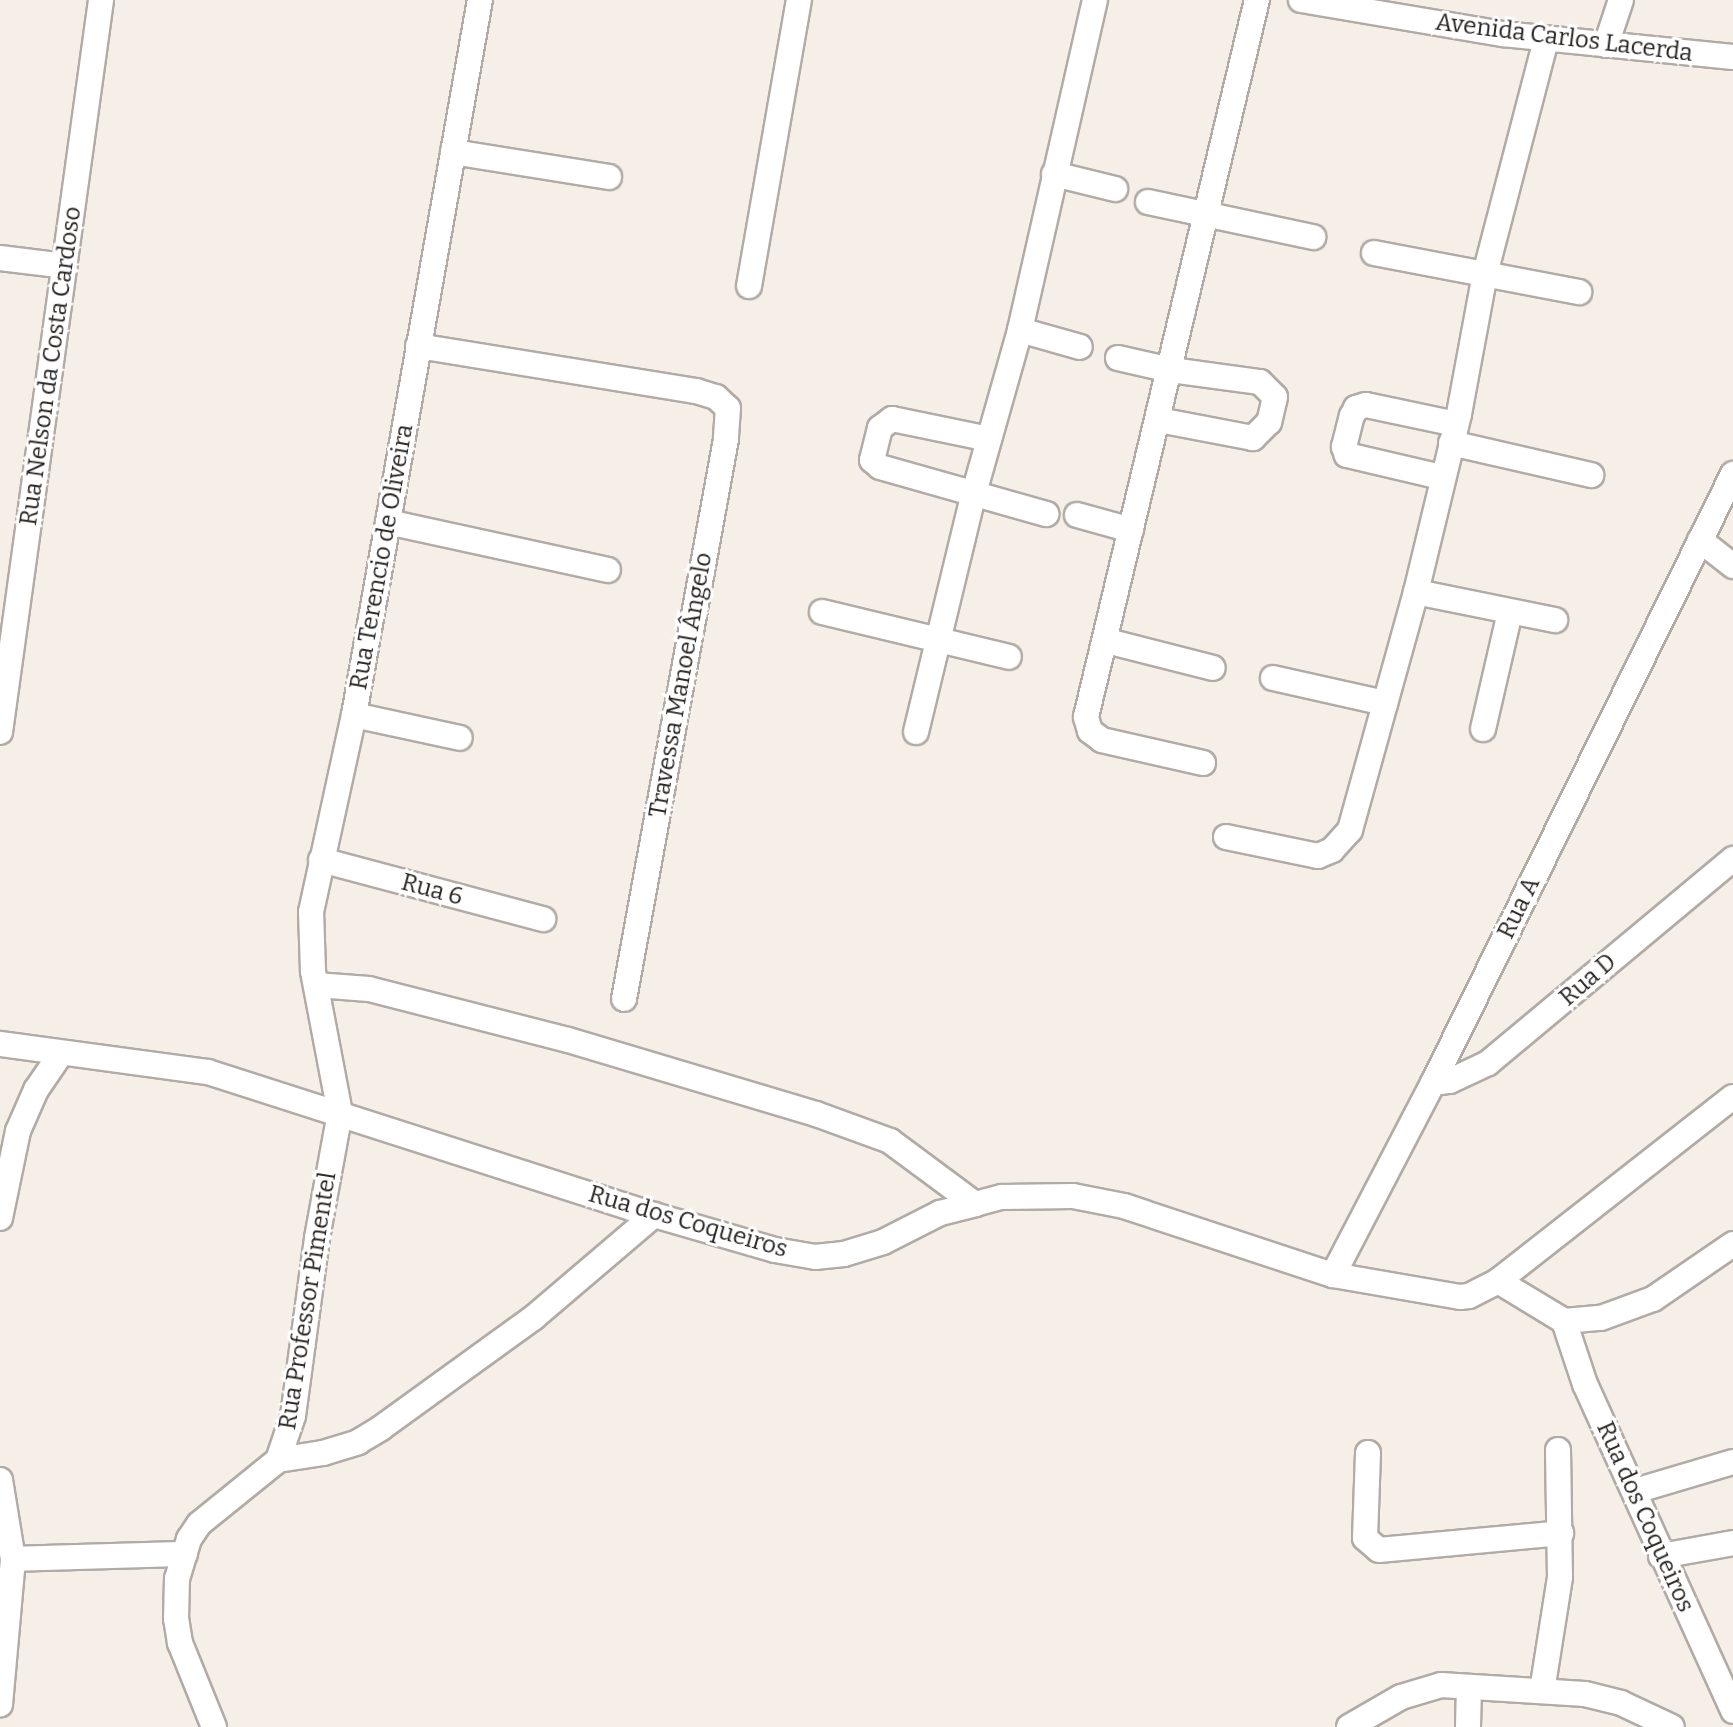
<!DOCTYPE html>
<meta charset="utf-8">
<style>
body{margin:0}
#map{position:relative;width:1733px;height:1727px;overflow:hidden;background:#f5efe8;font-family:Bitter,serif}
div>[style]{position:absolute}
.roads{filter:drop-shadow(2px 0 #b2aba5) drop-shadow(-2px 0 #b2aba5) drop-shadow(0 2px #b2aba5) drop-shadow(0 -2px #b2aba5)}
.minor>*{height:24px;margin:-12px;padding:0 12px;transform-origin:12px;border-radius:12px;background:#fff}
span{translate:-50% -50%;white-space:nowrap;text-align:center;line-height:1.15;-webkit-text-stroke:6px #fff;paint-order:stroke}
.street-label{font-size:24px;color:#252220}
</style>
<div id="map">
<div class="roads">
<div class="minor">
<div style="left:1301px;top:0;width:205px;rotate:9.6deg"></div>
<div style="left:1503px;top:34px;width:231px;rotate:5.7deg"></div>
<div style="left:1606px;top:45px;width:47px;rotate:-71.6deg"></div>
<div style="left:453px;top:152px;width:158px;rotate:9.1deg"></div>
<div style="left:1054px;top:174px;width:63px;rotate:13.8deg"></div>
<div style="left:1148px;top:202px;width:169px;rotate:12deg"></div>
<div style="left:1374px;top:253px;width:209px;rotate:10.8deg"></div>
<div style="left:0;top:258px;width:65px;rotate:7deg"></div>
<div style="left:749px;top:286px;width:290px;rotate:-80.1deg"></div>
<div style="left:1020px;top:330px;width:62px;rotate:15.8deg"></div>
<div style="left:418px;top:346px;width:282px;rotate:9.2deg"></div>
<div style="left:696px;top:391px;width:21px;rotate:17deg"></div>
<div style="left:716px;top:397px;width:16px;rotate:43deg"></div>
<div style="left:728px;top:408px;width:31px;rotate:94deg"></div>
<div style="left:726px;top:439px;width:569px;rotate:100.32deg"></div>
<div style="left:1118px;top:358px;width:54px;rotate:12.8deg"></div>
<div style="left:1171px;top:370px;width:90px;rotate:7.7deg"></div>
<div style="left:1260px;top:382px;width:21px;rotate:45deg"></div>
<div style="left:1275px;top:397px;width:26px;rotate:103deg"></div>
<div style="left:1269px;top:422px;width:23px;rotate:135deg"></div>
<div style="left:1253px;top:438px;width:96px;rotate:-169.2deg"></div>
<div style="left:989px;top:439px;width:99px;rotate:-168.3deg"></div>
<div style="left:892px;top:419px;width:15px;rotate:143deg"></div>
<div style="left:880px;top:428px;width:33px;rotate:104deg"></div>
<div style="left:872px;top:460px;width:11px;rotate:41deg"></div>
<div style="left:880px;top:467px;width:173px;rotate:15.8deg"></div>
<div style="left:1451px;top:443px;width:144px;rotate:12.9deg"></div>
<div style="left:1441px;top:477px;width:97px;rotate:-166.8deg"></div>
<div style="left:1347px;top:455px;width:9px;rotate:-111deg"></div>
<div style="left:1344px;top:447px;width:32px;rotate:-76deg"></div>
<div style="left:1352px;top:416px;width:9px;rotate:-63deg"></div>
<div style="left:1356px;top:408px;width:10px;rotate:-17deg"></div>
<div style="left:1366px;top:405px;width:92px;rotate:11.9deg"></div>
<div style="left:1077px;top:515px;width:56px;rotate:15.5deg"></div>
<div style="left:388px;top:522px;width:225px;rotate:12.3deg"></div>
<div style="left:1700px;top:540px;width:42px;rotate:38.2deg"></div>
<div style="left:1416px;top:592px;width:142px;rotate:11.4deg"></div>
<div style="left:822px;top:612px;width:192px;rotate:13.5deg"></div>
<div style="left:1107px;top:641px;width:109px;rotate:14.3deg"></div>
<div style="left:1273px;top:678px;width:115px;rotate:12.6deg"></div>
<div style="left:354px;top:715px;width:108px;rotate:12.2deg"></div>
<div style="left:1483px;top:729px;width:120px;rotate:-77deg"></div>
<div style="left:0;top:732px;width:739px;rotate:-82.14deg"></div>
<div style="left:916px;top:732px;width:246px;rotate:-76.4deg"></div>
<div style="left:974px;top:493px;width:169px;rotate:-74.2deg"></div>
<div style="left:1020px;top:330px;width:338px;rotate:-77.2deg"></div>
<div style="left:1203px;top:763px;width:104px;rotate:-167.2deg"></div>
<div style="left:1102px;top:740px;width:15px;rotate:-143deg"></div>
<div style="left:1090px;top:731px;width:15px;rotate:-106deg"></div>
<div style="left:1086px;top:717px;width:737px;rotate:-76.59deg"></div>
<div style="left:1226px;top:837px;width:94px;rotate:11.7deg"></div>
<div style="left:1318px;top:856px;width:15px;rotate:-23deg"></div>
<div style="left:1332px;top:850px;width:27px;rotate:-48deg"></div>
<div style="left:1350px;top:830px;width:247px;rotate:-74.5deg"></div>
<div style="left:1416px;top:592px;width:183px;rotate:-76.4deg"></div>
<div style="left:1459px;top:414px;width:142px;rotate:-79.5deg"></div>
<div style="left:1485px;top:274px;width:243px;rotate:-75.4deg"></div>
<div style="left:321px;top:860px;width:230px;rotate:14.9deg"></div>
<div style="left:316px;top:985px;width:53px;rotate:4.3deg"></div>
<div style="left:369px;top:989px;width:205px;rotate:14.4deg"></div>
<div style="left:568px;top:1040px;width:259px;rotate:16.6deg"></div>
<div style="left:816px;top:1114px;width:79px;rotate:20deg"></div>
<div style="left:890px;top:1141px;width:106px;rotate:36.5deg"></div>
<div style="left:0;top:1044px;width:210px;rotate:7.7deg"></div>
<div style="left:208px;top:1072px;width:468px;rotate:17.8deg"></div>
<div style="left:654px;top:1215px;width:126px;rotate:16.1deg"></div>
<div style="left:775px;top:1250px;width:41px;rotate:9.9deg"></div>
<div style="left:815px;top:1257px;width:29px;rotate:-6deg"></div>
<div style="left:844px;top:1254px;width:41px;rotate:-17.1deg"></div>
<div style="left:883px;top:1242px;width:64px;rotate:-27deg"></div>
<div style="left:940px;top:1213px;width:36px;rotate:-14deg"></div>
<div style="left:975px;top:1204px;width:28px;rotate:-15deg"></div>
<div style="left:1002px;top:1197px;width:71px;rotate:-0.8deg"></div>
<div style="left:1073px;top:1196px;width:52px;rotate:11.1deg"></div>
<div style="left:1124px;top:1206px;width:220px;rotate:18.3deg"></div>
<div style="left:1333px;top:1275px;width:129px;rotate:9.8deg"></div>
<div style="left:1460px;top:1297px;width:9px;rotate:-6deg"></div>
<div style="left:1469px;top:1296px;width:33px;rotate:-27deg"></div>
<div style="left:1498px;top:1281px;width:298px;rotate:-38.1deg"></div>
<div style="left:1433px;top:1083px;width:17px;rotate:-7deg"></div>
<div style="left:1450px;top:1081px;width:42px;rotate:-25.3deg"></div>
<div style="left:1488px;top:1063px;width:319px;rotate:-39.8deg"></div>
<div style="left:0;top:1218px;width:89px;rotate:-78.3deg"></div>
<div style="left:18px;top:1131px;width:45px;rotate:-66.3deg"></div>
<div style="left:36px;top:1090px;width:42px;rotate:-55.6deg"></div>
<div style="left:1333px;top:1275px;width:216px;rotate:-62.5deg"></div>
<div style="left:1433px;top:1083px;width:679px;rotate:-63.77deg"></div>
<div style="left:1498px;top:1281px;width:77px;rotate:31.2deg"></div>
<div style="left:1564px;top:1321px;width:37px;rotate:-5deg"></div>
<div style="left:1601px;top:1318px;width:55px;rotate:-20.1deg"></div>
<div style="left:1653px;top:1299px;width:97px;rotate:-34.5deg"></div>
<div style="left:1564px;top:1321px;width:66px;rotate:71.6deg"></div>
<div style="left:1585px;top:1384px;width:359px;rotate:65.6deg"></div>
<div style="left:1368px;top:1453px;width:85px;rotate:92deg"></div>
<div style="left:1365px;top:1538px;width:18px;rotate:41deg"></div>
<div style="left:1379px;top:1550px;width:183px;rotate:-5.3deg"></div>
<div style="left:278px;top:1460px;width:46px;rotate:-8.8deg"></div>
<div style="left:323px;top:1453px;width:37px;rotate:-17deg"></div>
<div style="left:358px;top:1442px;width:27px;rotate:-31deg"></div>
<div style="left:381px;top:1428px;width:188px;rotate:-35.9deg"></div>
<div style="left:533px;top:1318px;width:159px;rotate:-40.4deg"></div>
<div style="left:0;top:1480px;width:80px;rotate:80.7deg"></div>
<div style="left:13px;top:1559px;width:146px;rotate:95.1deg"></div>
<div style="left:1635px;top:1491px;width:102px;rotate:-16.5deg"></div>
<div style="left:1661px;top:1556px;width:73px;rotate:-10.2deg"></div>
<div style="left:13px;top:1559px;width:172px;rotate:-1.7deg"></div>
<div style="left:1542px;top:1691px;width:115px;rotate:-81deg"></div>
<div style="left:1560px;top:1577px;width:127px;rotate:-90.9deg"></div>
<div style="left:214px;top:1727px;width:91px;rotate:-112deg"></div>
<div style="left:180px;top:1643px;width:24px;rotate:-99deg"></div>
<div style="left:176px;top:1619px;width:40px;rotate:-88.6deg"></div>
<div style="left:177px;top:1579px;width:42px;rotate:-73.3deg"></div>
<div style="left:189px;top:1539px;width:18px;rotate:-56deg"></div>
<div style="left:199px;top:1524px;width:102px;rotate:-39deg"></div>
<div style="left:278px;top:1460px;width:46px;rotate:-71.2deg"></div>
<div style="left:293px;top:1416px;width:180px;rotate:-82.3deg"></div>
<div style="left:317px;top:1238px;width:127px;rotate:-79.6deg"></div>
<div style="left:340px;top:1113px;width:145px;rotate:-100.8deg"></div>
<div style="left:313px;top:971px;width:59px;rotate:-91.9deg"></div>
<div style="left:311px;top:912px;width:202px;rotate:-77.7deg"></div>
<div style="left:354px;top:715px;width:726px;rotate:-80.01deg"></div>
<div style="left:1349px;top:1727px;width:60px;rotate:-30deg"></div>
<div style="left:1401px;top:1697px;width:42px;rotate:-16.7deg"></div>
<div style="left:1441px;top:1685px;width:144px;rotate:3.6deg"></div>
<div style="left:1585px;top:1694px;width:37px;rotate:14deg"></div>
<div style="left:1621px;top:1703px;width:56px;rotate:25.2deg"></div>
<div style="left:1468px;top:1727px;width:40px;rotate:-88.6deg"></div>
</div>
</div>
<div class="street-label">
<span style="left:1564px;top:38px;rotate:7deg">Avenida Carlos Lacerda</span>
<span style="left:51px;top:366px;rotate:-82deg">Rua Nelson da Costa Cardoso</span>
<span style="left:382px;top:557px;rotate:-80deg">Rua Terencio de Oliveira</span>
<span style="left:681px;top:685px;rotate:-80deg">Travessa Manoel Ângelo</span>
<span style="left:432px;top:890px;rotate:15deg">Rua 6</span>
<span style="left:1519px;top:908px;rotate:-64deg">Rua A</span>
<span style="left:1588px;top:980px;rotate:-41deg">Rua D</span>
<span style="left:688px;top:1222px;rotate:16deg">Rua dos Coqueiros</span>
<span style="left:308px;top:1301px;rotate:-81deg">Rua Professor Pimentel</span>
<span style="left:1645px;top:1517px;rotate:66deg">Rua dos Coqueiros</span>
</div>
</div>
